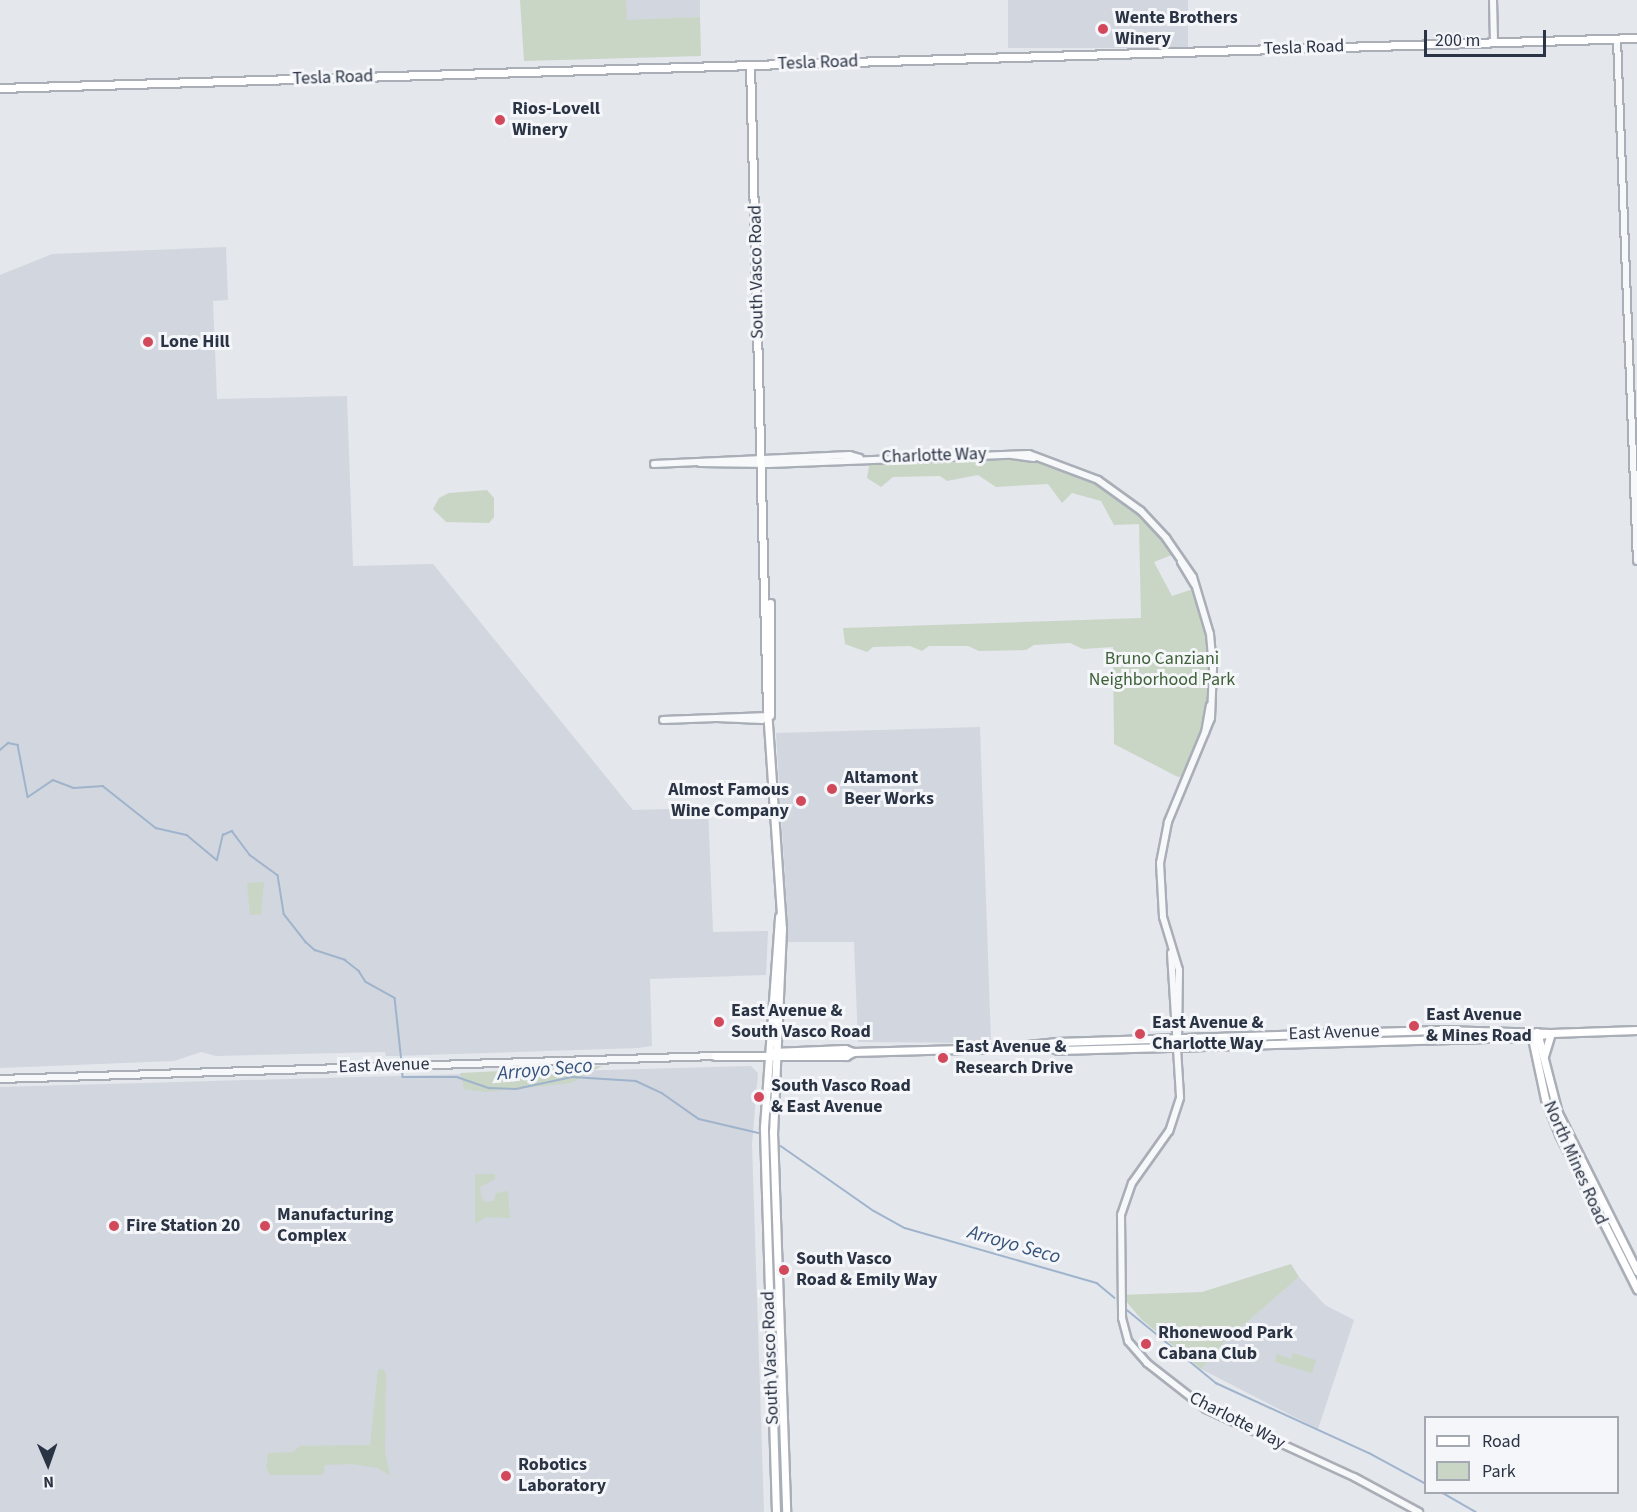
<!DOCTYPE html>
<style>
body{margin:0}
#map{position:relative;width:1637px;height:1512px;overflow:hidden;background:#e4e7ec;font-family:"Source Sans 3",sans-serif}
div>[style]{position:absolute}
.built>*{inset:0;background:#d2d6de;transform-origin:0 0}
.green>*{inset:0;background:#c9d6c5}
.stream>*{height:1.5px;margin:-0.75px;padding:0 0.75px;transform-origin:0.75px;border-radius:0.75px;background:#9fb4cc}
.roads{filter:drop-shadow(2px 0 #a9aeb7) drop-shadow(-2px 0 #a9aeb7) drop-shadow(0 2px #a9aeb7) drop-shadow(0 -2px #a9aeb7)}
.tertiary>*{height:6px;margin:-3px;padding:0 3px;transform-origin:3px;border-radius:3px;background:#f7f8fa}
.secondary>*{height:7px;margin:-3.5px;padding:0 3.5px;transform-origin:3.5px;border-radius:3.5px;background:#fff}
.dots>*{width:16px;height:16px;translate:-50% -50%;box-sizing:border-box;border:3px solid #f4f6f9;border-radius:50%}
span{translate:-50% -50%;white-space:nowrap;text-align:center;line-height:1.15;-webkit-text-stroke:6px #f4f6f9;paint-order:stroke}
.poi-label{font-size:18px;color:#2b3445;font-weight:700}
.left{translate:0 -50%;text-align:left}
.right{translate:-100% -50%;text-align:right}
.street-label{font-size:18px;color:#2b3445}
.park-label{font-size:18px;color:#3f6138}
.water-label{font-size:20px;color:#34527a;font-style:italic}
.legend{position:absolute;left:1424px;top:1416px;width:195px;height:78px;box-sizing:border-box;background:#f4f6f9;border:2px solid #a4a8b1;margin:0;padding:8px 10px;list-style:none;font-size:18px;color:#2b3445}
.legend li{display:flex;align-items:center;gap:12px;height:30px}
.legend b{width:30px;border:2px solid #a4a8b1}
.north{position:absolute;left:18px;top:1434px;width:60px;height:60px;-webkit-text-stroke:4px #f4f6f9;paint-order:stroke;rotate:178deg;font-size:16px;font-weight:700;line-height:24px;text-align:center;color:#2b3445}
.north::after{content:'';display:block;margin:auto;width:21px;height:27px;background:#2b3445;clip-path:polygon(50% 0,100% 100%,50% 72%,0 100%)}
.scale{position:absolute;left:1424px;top:30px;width:122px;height:27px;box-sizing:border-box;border:3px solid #2b3445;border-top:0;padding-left:8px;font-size:18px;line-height:21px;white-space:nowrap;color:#2b3445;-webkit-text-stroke:4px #f4f6f9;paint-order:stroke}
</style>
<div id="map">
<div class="built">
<div style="clip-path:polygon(626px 0,700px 0,700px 17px,626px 21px)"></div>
<div style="left:1008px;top:0;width:180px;height:48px"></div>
<div style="clip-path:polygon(226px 247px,228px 300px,213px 301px,217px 399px,347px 396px,353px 566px,433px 564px,633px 810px,708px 808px,713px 932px,768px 931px,766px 975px,650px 979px,652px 1046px,638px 1048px,395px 1056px,386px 1056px,385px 1052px,216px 1056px,201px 1052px,174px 1061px,0 1068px,0 275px,52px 254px)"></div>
<div style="clip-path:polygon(980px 727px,991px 1043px,858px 1042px,854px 942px,785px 942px,787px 909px,776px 733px)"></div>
<div style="clip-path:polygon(751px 1066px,758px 1073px,752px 1144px,764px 1512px,0 1512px,0 1087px)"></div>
<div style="clip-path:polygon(1299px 1277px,1325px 1305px,1354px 1320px,1318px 1429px,1201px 1369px,1224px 1342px)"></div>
</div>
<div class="green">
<div style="clip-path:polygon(520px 0,626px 0,627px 20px,700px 17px,701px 56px,524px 61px)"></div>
<div style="clip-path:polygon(1008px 456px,1039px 461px,1093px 480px,1142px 515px,1174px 554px,1154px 562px,1172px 596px,1193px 589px,1205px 623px,1210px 674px,1203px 732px,1184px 776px,1178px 777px,1114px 744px,1113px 647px,1083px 649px,1070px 643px,1034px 645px,1026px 650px,979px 651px,968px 646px,929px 646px,922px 651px,910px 646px,873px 647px,867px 652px,845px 644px,843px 628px,1141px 618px,1139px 524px,1114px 525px,1101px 501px,1072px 493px,1062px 503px,1048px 484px,996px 487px,978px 475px,947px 481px,940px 476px,893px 477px,881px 487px,867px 478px,870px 461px)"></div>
<div style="clip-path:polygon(487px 490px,494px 498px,494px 517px,489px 523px,446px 522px,433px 509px,439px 498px,449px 493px)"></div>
<div style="clip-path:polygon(264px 882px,261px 914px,250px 915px,247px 883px)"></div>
<div style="clip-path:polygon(602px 1066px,571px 1083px,486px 1092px,464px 1089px,460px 1073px)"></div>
<div style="clip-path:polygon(475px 1174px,495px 1174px,495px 1179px,480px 1187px,481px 1196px,485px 1202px,494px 1201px,496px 1193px,508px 1191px,510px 1218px,486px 1217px,475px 1224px)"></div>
<div style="clip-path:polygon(1291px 1264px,1299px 1277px,1224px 1342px,1201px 1369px,1141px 1319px,1121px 1295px,1202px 1292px)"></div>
<div style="clip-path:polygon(1293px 1353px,1316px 1360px,1312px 1373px,1275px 1362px,1277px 1354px,1291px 1359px)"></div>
<div style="clip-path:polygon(383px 1369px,386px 1373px,385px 1452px,390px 1476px,378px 1468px,352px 1464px,325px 1465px,323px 1475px,270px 1475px,266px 1468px,268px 1453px,293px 1452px,300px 1446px,370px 1445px,378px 1370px)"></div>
</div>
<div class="stream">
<div style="left:0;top:750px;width:11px;rotate:-41deg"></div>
<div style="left:8px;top:743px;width:10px;rotate:11deg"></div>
<div style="left:18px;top:745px;width:53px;rotate:79.1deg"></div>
<div style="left:28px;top:797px;width:30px;rotate:-34deg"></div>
<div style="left:53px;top:780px;width:22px;rotate:21deg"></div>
<div style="left:74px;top:788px;width:29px;rotate:-4deg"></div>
<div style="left:103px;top:786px;width:68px;rotate:38.4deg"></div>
<div style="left:156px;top:828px;width:32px;rotate:13deg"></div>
<div style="left:187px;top:835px;width:39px;rotate:40deg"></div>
<div style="left:217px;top:860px;width:26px;rotate:-77deg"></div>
<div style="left:223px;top:835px;width:10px;rotate:-24deg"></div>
<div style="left:232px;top:831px;width:30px;rotate:53deg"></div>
<div style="left:250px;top:855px;width:34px;rotate:36deg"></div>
<div style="left:278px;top:875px;width:39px;rotate:81deg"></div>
<div style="left:284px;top:914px;width:36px;rotate:52deg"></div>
<div style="left:306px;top:942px;width:12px;rotate:42deg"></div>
<div style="left:315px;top:950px;width:32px;rotate:18deg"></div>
<div style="left:345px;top:960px;width:18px;rotate:38deg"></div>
<div style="left:359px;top:971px;width:13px;rotate:58deg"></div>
<div style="left:366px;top:982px;width:33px;rotate:29deg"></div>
<div style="left:395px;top:998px;width:64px;rotate:83.8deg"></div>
<div style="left:402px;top:1067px;width:10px;rotate:84deg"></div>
<div style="left:403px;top:1077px;width:54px"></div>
<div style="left:457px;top:1077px;width:34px;rotate:19deg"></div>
<div style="left:489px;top:1088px;width:27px;rotate:2deg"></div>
<div style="left:516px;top:1089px;width:57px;rotate:-12.1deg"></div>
<div style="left:572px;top:1077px;width:64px;rotate:3.6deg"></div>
<div style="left:636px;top:1081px;width:29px;rotate:25deg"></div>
<div style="left:662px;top:1093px;width:45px;rotate:35.1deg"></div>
<div style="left:699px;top:1119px;width:62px;rotate:13.1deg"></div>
<div style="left:781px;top:1146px;width:113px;rotate:35deg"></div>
<div style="left:874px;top:1211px;width:35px;rotate:29deg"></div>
<div style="left:905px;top:1228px;width:200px;rotate:16deg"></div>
<div style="left:1097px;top:1283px;width:23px;rotate:40deg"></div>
<div style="left:1126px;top:1309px;width:117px;rotate:39.4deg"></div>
<div style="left:1216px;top:1383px;width:168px;rotate:24.6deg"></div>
<div style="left:1369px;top:1453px;width:65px;rotate:28.5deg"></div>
<div style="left:1441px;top:1492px;width:40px;rotate:29.7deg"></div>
</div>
<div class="roads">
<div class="tertiary">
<div style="left:1493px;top:0;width:42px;rotate:88.6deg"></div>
<div style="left:1617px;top:39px;width:522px;rotate:87.81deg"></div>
<div style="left:1012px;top:455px;width:22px;rotate:8deg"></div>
<div style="left:700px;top:463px;width:69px;rotate:0.8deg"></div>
<div style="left:769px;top:464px;width:260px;rotate:-2.2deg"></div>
<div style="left:1029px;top:454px;width:74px;rotate:20.6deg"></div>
<div style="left:1098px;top:480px;width:53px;rotate:35.8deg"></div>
<div style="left:1141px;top:511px;width:37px;rotate:47deg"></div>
<div style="left:1166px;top:538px;width:47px;rotate:55.3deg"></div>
<div style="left:1193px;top:577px;width:59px;rotate:73.4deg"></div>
<div style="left:1210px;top:634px;width:34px;rotate:85deg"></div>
<div style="left:1213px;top:668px;width:50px;rotate:92.3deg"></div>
<div style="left:1211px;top:718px;width:113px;rotate:112.5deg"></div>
<div style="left:1168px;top:822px;width:42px;rotate:101deg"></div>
<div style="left:1160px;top:863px;width:54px;rotate:86.8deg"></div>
<div style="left:1163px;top:917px;width:55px;rotate:73.2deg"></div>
<div style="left:1179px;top:970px;width:68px;rotate:90.8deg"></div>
<div style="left:654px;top:464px;width:196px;rotate:-2.6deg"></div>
<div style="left:850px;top:455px;width:10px;rotate:17deg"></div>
<div style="left:1181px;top:562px;width:26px;rotate:59deg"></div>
<div style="left:717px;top:718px;width:45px;rotate:2.5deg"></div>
<div style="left:762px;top:720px;width:6px;rotate:-45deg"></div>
<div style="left:663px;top:720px;width:106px;rotate:-2.2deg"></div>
<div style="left:1205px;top:733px;width:28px;rotate:-80deg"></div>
<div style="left:1171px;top:953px;width:145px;rotate:86.4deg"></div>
<div style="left:1180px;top:1098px;width:35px;rotate:108deg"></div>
<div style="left:1169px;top:1131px;width:64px;rotate:125.4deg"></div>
<div style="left:1132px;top:1183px;width:34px;rotate:109deg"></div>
<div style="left:1121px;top:1215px;width:103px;rotate:89.4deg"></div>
<div style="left:1122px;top:1318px;width:24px;rotate:75deg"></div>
<div style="left:1128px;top:1341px;width:29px;rotate:49deg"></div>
<div style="left:1147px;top:1363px;width:75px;rotate:37.9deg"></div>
<div style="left:1206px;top:1409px;width:163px;rotate:24.7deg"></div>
<div style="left:1354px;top:1477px;width:74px;rotate:28.3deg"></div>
<div style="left:0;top:1079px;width:715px;rotate:-1.84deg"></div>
</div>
<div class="secondary">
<div style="left:750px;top:65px;width:644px;rotate:88.49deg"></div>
<div style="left:767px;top:709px;width:220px;rotate:86.1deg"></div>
<div style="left:782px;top:928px;width:204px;rotate:92.5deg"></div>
<div style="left:773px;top:1132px;width:380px;rotate:88deg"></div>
<div style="left:0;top:88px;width:1638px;rotate:-1.75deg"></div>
<div style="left:770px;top:715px;width:112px;rotate:-90deg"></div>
<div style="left:1537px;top:1032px;width:84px;rotate:75.5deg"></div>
<div style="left:1558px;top:1113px;width:177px;rotate:63.4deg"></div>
<div style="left:1531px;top:1033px;width:67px;rotate:78deg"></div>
<div style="left:1545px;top:1099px;width:38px;rotate:68deg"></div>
<div style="left:1559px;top:1134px;width:174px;rotate:63.3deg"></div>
<div style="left:1046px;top:1046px;width:13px;rotate:18deg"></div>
<div style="left:1058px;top:1050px;width:473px;rotate:-1.6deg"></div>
<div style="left:1531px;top:1037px;width:20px;rotate:-11deg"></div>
<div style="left:1551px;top:1033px;width:86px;rotate:-2deg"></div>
<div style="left:773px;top:1052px;width:72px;rotate:-2.4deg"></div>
<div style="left:845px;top:1049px;width:9px;rotate:21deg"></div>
<div style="left:715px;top:1056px;width:131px"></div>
<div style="left:846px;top:1056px;width:8px;rotate:-30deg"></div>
<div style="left:853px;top:1052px;width:146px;rotate:-1.6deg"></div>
<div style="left:999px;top:1048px;width:58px;rotate:-5.9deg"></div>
<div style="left:1057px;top:1042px;width:381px;rotate:-1.8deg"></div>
<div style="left:1438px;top:1030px;width:113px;rotate:1.5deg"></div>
<div style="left:1544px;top:1056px;width:24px;rotate:-73deg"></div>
<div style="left:776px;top:1512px;width:385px;rotate:-91.8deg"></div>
<div style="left:764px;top:1127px;width:211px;rotate:-85.9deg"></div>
</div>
</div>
<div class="dots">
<div style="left:1103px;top:29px;background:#d1495b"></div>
<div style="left:500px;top:120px;background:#d1495b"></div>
<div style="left:148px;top:342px;background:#d1495b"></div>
<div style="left:832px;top:789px;background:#d1495b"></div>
<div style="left:801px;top:801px;background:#d1495b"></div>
<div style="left:719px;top:1022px;background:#d1495b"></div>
<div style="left:1414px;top:1026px;background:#d1495b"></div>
<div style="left:1140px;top:1034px;background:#d1495b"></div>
<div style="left:943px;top:1058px;background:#d1495b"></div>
<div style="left:759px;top:1097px;background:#d1495b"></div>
<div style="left:114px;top:1226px;background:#d1495b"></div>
<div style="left:265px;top:1226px;background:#d1495b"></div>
<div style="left:784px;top:1270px;background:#d1495b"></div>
<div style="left:1146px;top:1344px;background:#d1495b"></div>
<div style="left:506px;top:1476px;background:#d1495b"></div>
</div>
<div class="poi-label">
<span class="left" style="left:1115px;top:29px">Wente Brothers<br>Winery</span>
<span class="left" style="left:512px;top:120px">Rios-Lovell<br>Winery</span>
<span class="left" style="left:160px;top:342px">Lone Hill</span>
<span class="left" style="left:844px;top:789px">Altamont<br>Beer Works</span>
<span class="right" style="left:789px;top:801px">Almost Famous<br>Wine Company</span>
<span class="left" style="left:731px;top:1022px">East Avenue &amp;<br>South Vasco Road</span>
<span class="left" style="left:1426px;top:1026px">East Avenue<br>&amp; Mines Road</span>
<span class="left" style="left:1152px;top:1034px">East Avenue &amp;<br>Charlotte Way</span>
<span class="left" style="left:955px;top:1058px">East Avenue &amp;<br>Research Drive</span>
<span class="left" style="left:771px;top:1097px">South Vasco Road<br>&amp; East Avenue</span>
<span class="left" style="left:277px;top:1226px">Manufacturing<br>Complex</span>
<span class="left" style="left:126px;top:1226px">Fire Station 20</span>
<span class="left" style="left:796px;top:1270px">South Vasco<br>Road &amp; Emily Way</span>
<span class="left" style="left:1158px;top:1344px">Rhonewood Park<br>Cabana Club</span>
<span class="left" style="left:518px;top:1476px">Robotics<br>Laboratory</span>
</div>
<div class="street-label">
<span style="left:1304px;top:48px;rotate:-2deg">Tesla Road</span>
<span style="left:818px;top:63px;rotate:-2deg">Tesla Road</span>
<span style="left:333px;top:78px;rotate:-2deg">Tesla Road</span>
<span style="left:757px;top:272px;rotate:-91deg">South Vasco Road</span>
<span style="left:934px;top:456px;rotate:-2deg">Charlotte Way</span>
<span style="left:1334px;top:1033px;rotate:-2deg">East Avenue</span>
<span style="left:384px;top:1066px;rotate:-2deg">East Avenue</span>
<span style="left:1575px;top:1163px;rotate:66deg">North Mines Road</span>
<span style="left:771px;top:1358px;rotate:-92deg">South Vasco Road</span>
<span style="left:1237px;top:1421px;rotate:27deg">Charlotte Way</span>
</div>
<div class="park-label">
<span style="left:1162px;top:670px">Bruno Canziani<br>Neighborhood Park</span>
</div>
<div class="water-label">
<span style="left:545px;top:1070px;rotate:-5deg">Arroyo Seco</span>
<span style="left:1014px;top:1245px;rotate:16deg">Arroyo Seco</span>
</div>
<ul class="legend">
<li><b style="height:8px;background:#fff"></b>Road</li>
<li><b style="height:16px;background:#c9d6c5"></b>Park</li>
</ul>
<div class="north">N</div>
<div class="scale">200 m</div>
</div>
